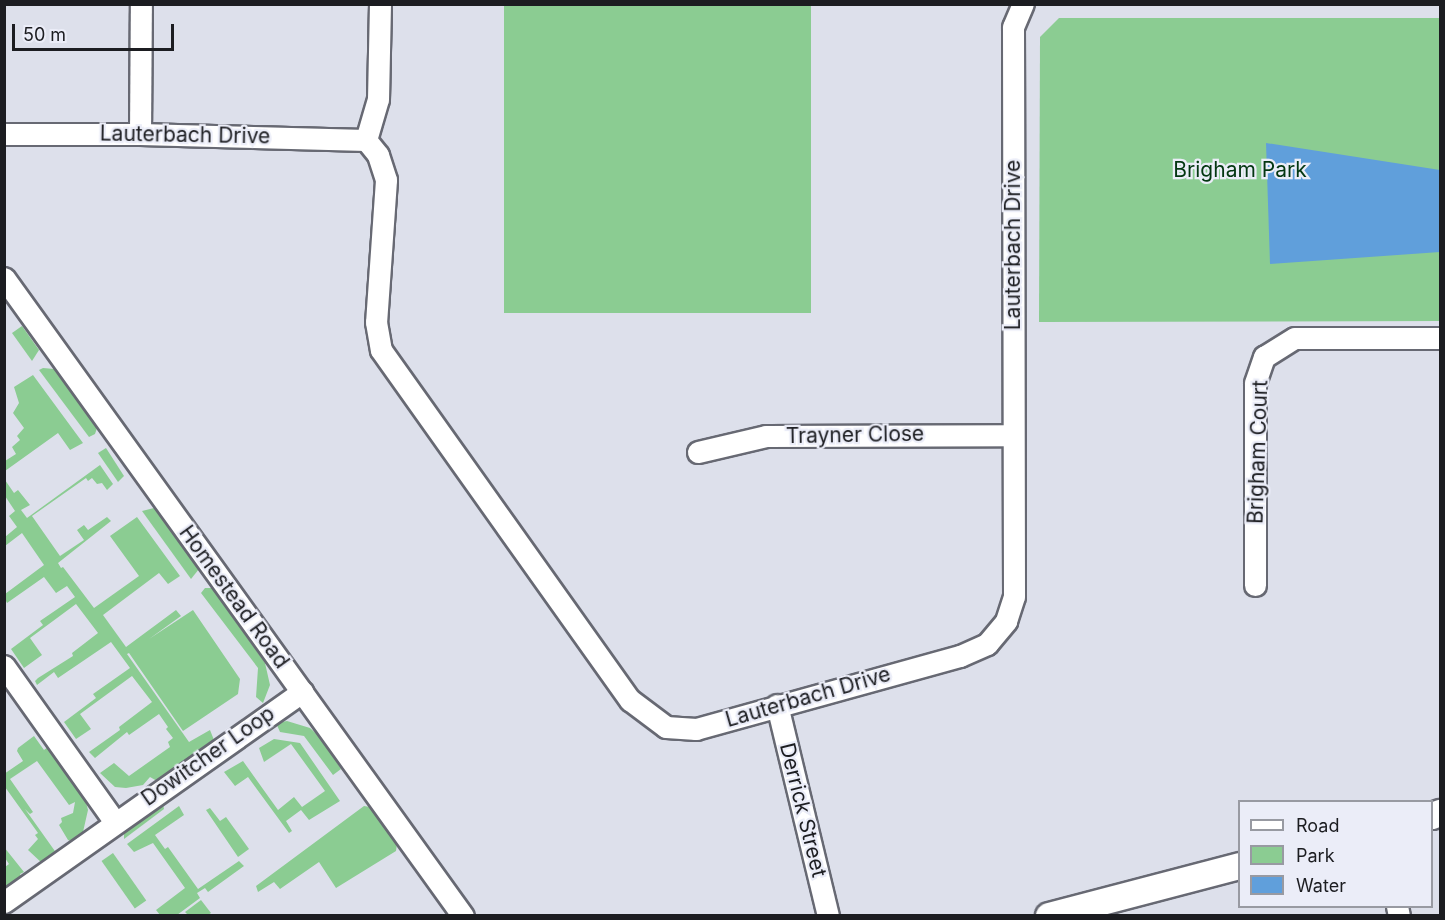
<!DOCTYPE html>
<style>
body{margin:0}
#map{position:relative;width:1445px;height:920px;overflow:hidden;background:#dde0eb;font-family:Inter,sans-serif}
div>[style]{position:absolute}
.green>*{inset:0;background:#8bcc92;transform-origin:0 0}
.water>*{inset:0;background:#609fdb}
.roads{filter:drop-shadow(2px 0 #676973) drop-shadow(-2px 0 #676973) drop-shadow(0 2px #676973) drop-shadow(0 -2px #676973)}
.minor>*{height:21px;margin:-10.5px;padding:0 10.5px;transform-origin:10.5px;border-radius:10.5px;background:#fff}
.tertiary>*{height:26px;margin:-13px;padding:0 13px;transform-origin:13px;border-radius:13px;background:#fff}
span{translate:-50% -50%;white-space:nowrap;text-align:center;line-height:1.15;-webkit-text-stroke:4.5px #ebedf8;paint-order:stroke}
.street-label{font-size:21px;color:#1c1d21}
.park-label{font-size:21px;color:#033711}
.frame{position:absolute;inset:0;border:6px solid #1c1d21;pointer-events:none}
.legend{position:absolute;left:1238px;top:800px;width:195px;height:108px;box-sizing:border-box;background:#ebedf8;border:2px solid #989aa2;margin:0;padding:8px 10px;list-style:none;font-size:18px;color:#1c1d21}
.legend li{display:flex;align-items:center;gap:12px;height:30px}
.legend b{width:30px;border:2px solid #989aa2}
.scale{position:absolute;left:12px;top:24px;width:162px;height:27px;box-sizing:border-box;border:3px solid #1c1d21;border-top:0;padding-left:8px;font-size:18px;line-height:21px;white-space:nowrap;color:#1c1d21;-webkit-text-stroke:4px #ebedf8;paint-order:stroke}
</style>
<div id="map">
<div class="green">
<div style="left:504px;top:5px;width:307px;height:308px"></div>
<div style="clip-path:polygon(1059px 18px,1440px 18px,1440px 321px,1039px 322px,1040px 37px)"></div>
<div style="clip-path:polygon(22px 326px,39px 350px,32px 361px,12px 333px)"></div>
<div style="clip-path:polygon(43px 368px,54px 369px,97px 428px,95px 434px,89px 437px,39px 370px)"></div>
<div style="clip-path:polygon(33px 375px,83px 443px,70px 450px,58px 433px,5px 471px,5px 461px,16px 454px,12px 447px,20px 440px,17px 436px,24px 428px,13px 413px,19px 403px,14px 387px)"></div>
<div style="clip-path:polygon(106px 448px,124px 476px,118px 482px,98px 453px)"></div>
<div style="clip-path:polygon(100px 465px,113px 484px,107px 490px,102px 483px,97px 484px,92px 478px,88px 481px,86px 478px,32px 516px,60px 556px,84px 540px,77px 530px,84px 525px,88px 530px,107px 517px,111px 521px,58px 563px,61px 568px,63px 567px,94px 608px,139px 576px,110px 536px,137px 517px,180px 576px,168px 584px,159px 573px,103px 615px,126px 647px,176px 610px,181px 616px,149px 639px,193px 610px,240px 679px,238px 694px,183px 731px,129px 653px,127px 654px,189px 742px,210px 730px,214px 740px,157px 781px,150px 777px,143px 785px,126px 788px,115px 787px,100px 773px,114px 763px,129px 776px,170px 747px,168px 742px,173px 738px,166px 729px,168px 727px,159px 714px,129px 735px,127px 732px,95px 758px,89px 752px,120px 730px,119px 727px,152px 702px,132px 676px,80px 714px,91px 729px,76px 739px,64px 722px,96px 698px,93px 694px,130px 668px,111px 642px,58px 678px,54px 672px,37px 685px,35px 681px,38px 678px,73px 656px,72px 653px,98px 633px,76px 604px,30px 638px,42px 655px,24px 668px,11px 649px,43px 625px,40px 621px,75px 597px,67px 586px,56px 593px,44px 577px,7px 603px,5px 599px,5px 594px,44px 565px,22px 533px,5px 546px,5px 537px,17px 527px,9px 516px,15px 511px,5px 496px,5px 480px,14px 493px,18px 490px,30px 505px,21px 510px,27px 518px)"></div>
<div style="clip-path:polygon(154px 508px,199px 569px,191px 579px,142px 511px)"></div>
<div style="clip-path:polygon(205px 588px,212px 588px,265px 663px,270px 685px,263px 703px,256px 697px,258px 668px,201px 593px)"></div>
<div style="clip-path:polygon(287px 721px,310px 728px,323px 740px,341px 769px,333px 775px,304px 736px,280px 732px,276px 723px)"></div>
<div style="clip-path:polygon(34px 736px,44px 750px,48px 747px,85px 798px,88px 810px,83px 832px,73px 842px,68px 840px,59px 825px,62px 822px,61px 818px,73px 813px,75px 802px,69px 805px,37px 761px,10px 779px,33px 812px,30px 814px,25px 809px,57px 854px,43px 864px,28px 850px,38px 839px,35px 835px,38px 833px,5px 787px,4px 774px,23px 761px,17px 751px,18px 748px)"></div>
<div style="clip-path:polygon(274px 739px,300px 743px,340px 801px,309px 820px,301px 810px,286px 821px,292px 831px,289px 833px,248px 777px,235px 786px,224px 772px,243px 761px,278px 810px,294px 797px,302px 807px,325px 791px,291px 744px,264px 762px,259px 748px)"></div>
<div style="clip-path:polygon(163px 804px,164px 809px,124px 839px,124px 831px)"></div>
<div style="clip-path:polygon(179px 806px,184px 815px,155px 835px,165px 849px,168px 847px,198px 889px,239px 861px,244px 866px,208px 892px,205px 888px,197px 893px,200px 898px,177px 915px,160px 915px,156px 910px,185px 888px,153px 843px,134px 852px,127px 844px)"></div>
<div style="clip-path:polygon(364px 806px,370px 807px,397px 844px,396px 851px,336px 888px,319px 862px,280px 889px,274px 882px,258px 892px,256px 886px)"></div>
<div style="clip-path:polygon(210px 808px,220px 821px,226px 817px,249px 849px,238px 857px,206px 810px)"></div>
<div style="clip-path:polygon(4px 847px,24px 872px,20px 874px,22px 879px,4px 889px,5px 867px,9px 864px,5px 858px)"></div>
<div style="left:113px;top:853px;width:58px;height:14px;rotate:55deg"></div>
<div style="clip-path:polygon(201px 900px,211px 913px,208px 915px,188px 915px,185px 912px)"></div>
</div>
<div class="water">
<div style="clip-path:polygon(1266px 143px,1440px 170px,1440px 252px,1270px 264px)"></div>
</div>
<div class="roads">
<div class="minor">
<div style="left:380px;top:4px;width:95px;rotate:91.2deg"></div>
<div style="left:378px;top:99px;width:43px;rotate:106.3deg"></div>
<div style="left:366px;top:140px;width:19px;rotate:51deg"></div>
<div style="left:378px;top:155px;width:26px;rotate:72deg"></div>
<div style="left:386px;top:180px;width:142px;rotate:94deg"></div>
<div style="left:376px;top:322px;width:28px;rotate:80deg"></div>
<div style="left:381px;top:350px;width:430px;rotate:54.6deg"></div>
<div style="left:630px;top:700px;width:45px;rotate:36.9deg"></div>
<div style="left:666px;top:727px;width:30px;rotate:4deg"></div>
<div style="left:696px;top:729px;width:274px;rotate:-15.5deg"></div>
<div style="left:960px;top:656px;width:30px;rotate:-24deg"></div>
<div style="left:987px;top:644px;width:30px;rotate:-50deg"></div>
<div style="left:1006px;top:621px;width:26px;rotate:-72deg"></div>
<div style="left:1014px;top:596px;width:569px;rotate:-90.1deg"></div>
<div style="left:1013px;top:27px;width:25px;rotate:-67deg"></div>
<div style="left:4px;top:134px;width:136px"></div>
<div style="left:140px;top:134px;width:226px;rotate:1.5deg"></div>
<div style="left:140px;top:134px;width:130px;rotate:-89.6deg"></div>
<div style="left:4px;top:278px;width:786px;rotate:54.27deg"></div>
<div style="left:698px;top:452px;width:70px;rotate:-13.2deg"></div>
<div style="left:766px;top:436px;width:247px;rotate:-0.2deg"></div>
<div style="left:1255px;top:585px;width:202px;rotate:-90deg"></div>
<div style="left:1255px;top:383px;width:28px;rotate:-71deg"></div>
<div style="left:1264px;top:357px;width:36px;rotate:-32deg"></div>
<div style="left:1295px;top:338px;width:145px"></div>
<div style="left:4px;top:666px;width:191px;rotate:54.6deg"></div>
<div style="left:777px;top:705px;width:217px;rotate:76.4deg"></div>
<div style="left:4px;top:902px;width:365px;rotate:-35.2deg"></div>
<div style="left:1397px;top:906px;width:10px;rotate:79deg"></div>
</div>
<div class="tertiary">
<div style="left:1432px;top:816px;width:9px;rotate:-21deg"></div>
<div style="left:1049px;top:916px;width:197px;rotate:-14.7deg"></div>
</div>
</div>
<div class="street-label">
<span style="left:185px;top:135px;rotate:1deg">Lauterbach Drive</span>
<span style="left:1013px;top:245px;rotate:-90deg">Lauterbach Drive</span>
<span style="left:855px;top:435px;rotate:-1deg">Trayner Close</span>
<span style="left:1258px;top:452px;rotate:-88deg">Brigham Court</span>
<span style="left:234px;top:597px;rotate:54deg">Homestead Road</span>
<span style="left:808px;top:697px;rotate:-16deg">Lauterbach Drive</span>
<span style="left:208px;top:756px;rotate:-35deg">Dowitcher Loop</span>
<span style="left:803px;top:810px;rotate:76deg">Derrick Street</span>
</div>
<div class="park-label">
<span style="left:1240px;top:170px">Brigham Park</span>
</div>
<div class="frame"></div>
<ul class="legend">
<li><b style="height:8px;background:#fff"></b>Road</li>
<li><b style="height:16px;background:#8bcc92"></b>Park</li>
<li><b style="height:16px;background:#609fdb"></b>Water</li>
</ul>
<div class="scale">50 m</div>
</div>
